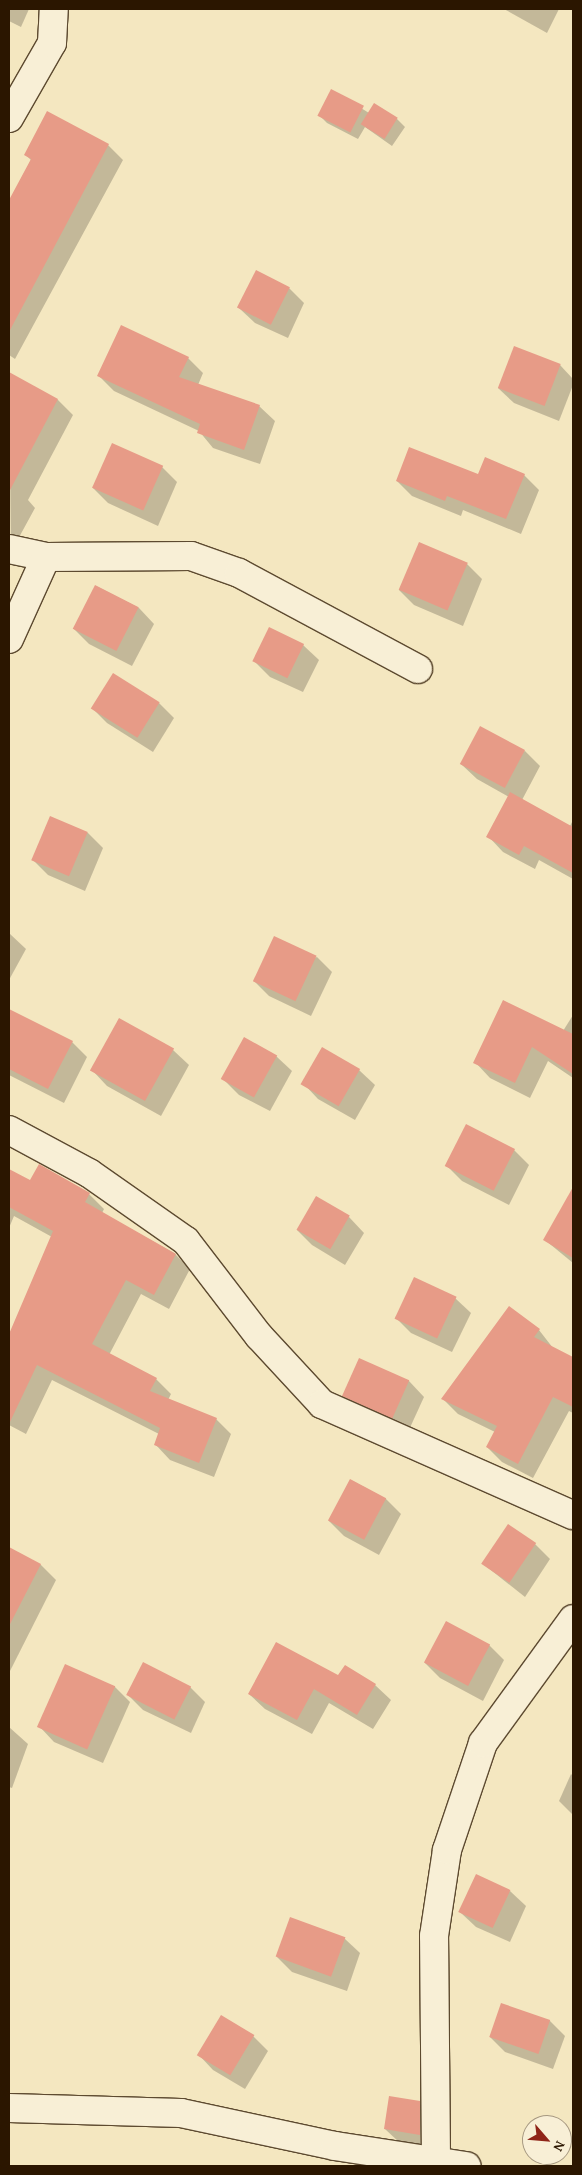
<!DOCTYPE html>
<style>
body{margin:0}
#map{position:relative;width:582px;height:2175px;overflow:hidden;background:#f4e7c0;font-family:"Gentium Book Plus",serif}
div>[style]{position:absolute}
.shadow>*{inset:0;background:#0003}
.building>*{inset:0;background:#e79b87;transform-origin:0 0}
.roads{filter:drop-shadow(1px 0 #5d4a30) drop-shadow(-1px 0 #5d4a30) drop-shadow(0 1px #5d4a30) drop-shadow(0 -1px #5d4a30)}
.minor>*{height:28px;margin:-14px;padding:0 14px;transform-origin:14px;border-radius:14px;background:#f8efd6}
span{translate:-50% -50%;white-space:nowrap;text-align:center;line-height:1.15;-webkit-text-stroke:4px #f8efd6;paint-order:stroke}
.frame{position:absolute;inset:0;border:10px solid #2b1600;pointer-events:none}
.north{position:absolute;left:522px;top:2115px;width:50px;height:50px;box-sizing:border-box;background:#f8efd6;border:1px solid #a69880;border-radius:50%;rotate:117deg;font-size:14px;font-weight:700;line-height:20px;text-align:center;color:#2b1600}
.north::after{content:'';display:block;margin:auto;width:18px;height:22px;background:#8f2418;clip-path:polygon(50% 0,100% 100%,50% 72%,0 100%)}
</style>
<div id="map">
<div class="shadow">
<div style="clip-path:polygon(9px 9px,29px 9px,21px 27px,9px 21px)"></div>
<div style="clip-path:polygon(504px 9px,559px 9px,547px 33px)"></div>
<div style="clip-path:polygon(332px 90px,369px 113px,397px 119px,405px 127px,392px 146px,365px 127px,358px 139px,327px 123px,319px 115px)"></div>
<div style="clip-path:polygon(108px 145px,123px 160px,15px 359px,9px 355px,9px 202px,31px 160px,26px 155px)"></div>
<div style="clip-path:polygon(289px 288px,304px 303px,288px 338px,255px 323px,239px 308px)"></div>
<div style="clip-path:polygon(188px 358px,203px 373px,198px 385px,259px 406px,275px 421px,260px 464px,213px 448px,199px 431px,114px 391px,99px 376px)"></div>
<div style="clip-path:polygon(560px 365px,573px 379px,573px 385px,559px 421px,514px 403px,498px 388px)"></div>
<div style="clip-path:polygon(9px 373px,58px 400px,73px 415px,28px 500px,35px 508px,11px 552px)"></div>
<div style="clip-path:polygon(162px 467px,177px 482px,158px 526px,108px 503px,93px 488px)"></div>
<div style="clip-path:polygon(479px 475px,524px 475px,539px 490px,521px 534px,463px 510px,461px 516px,412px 496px,397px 481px)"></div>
<div style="clip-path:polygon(467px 564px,482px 579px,463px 626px,414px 605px,399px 590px)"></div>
<div style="clip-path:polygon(96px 586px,139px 608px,154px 624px,132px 666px,89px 644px,74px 629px)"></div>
<div style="clip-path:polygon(303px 645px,319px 660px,303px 692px,270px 677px,254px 661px)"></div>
<div style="clip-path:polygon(159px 703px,174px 718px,153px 752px,107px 723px,92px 708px)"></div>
<div style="clip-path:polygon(525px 751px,540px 766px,522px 800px,570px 826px,573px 820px,573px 879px,539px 860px,535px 869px,503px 852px,488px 836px,509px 797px,477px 779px,461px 764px)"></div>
<div style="clip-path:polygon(51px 818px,88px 833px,103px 848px,85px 891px,48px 875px,33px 860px)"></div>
<div style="clip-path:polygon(9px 933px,26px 949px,9px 980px)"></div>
<div style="clip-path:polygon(317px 957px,332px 972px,311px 1016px,269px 996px,254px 981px)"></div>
<div style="clip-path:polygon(18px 1015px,72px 1042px,87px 1057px,64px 1103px,9px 1075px,9px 1033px)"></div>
<div style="clip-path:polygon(573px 1015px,573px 1078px,548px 1061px,530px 1098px,490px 1078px,475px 1062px,563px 1031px)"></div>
<div style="clip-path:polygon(173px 1050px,189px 1065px,161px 1116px,107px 1086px,92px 1070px)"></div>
<div style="clip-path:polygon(276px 1056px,292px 1071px,270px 1111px,239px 1095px,224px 1080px)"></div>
<div style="clip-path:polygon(359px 1070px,375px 1085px,355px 1120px,318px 1099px,303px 1083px)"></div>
<div style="clip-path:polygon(514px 1150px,529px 1165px,509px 1205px,462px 1181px,447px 1166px)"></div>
<div style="clip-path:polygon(9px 1171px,31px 1181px,89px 1194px,104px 1209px,102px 1213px,174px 1253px,190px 1269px,169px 1309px,141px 1294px,109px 1355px,156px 1379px,171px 1394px,168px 1400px,216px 1419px,231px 1434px,214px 1477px,170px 1460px,155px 1444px,159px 1434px,52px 1380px,26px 1434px,9px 1425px,9px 1336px,52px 1237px,14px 1216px,9px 1228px)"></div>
<div style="clip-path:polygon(566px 1202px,573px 1206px,573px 1263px,545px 1240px)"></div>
<div style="clip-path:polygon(349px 1217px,364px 1233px,345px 1265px,312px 1245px,297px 1230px)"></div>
<div style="clip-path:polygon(455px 1298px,471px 1313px,452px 1352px,411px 1333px,395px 1317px)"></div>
<div style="clip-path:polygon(509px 1308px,539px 1330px,553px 1348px,573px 1358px,573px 1413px,569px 1411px,533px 1478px,502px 1462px,487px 1447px,495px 1432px,458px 1414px,443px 1399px)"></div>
<div style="clip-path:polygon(360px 1360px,409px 1381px,424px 1397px,408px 1432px,359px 1411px,344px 1396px)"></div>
<div style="clip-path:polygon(351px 1480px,386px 1499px,401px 1514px,379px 1555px,344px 1536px,329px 1521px)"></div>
<div style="clip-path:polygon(535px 1544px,550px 1559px,525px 1597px,482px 1563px)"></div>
<div style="clip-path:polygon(9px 1548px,41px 1565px,56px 1580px,9px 1673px)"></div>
<div style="clip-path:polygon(489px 1645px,504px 1660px,483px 1701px,440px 1678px,425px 1663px)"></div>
<div style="clip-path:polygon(66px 1666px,115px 1687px,130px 1702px,103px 1763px,54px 1742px,39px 1726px)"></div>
<div style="clip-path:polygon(345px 1666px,375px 1685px,391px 1700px,373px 1729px,329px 1703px,312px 1734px,265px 1709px,249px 1694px,339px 1677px)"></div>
<div style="clip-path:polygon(190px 1687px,205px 1702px,191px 1733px,143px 1710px,128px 1695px)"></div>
<div style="clip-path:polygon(9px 1727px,28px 1744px,12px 1788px,9px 1787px)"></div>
<div style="clip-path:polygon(571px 1774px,573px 1776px,573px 1815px,559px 1801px)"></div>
<div style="clip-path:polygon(510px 1891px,526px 1906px,510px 1942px,476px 1927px,460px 1912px)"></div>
<div style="clip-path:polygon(344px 1938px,360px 1953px,347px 1991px,292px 1972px,277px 1957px)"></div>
<div style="clip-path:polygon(502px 2005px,550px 2021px,565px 2036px,553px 2069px,505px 2052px,490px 2037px)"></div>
<div style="clip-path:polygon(253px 2036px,268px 2051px,245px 2089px,213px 2070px,198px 2054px)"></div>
<div style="clip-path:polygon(419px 2103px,435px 2118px,435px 2149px,401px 2144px,385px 2129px)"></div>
</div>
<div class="building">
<div style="left:331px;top:89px;width:37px;height:30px;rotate:27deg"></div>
<div style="left:374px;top:103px;width:28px;height:25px;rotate:32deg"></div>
<div style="clip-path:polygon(47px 111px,109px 144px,9px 332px,9px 200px,31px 159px,24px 155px)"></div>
<div style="left:256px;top:270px;width:38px;height:42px;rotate:27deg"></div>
<div style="clip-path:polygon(121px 325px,189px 357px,179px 377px,260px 405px,244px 450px,197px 433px,200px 424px,97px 376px)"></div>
<div style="left:514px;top:346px;width:50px;height:45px;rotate:21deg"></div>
<div style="clip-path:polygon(9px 372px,58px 399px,9px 492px)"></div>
<div style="left:112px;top:443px;width:56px;height:49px;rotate:24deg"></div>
<div style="clip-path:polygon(409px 447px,478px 474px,485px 457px,525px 474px,506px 519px,447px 496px,445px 501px,396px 481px)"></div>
<div style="left:419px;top:542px;width:53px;height:52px;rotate:23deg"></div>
<div style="left:95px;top:585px;width:49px;height:49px;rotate:27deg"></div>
<div style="left:269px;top:627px;width:39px;height:38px;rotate:26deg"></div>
<div style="left:113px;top:673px;width:55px;height:42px;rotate:32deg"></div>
<div style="left:480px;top:726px;width:51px;height:43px;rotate:28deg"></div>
<div style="clip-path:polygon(510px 792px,573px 827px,573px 873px,524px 846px,519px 855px,486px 837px)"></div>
<div style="left:50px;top:816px;width:41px;height:48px;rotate:23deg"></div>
<div style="left:274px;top:936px;width:47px;height:50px;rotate:25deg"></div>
<div style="clip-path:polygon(503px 1000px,573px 1034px,573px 1074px,532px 1047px,515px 1083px,473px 1063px)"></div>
<div style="clip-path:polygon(9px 1009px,73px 1041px,48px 1089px,9px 1069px)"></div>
<div style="left:119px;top:1018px;width:63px;height:60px;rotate:29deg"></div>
<div style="left:244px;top:1037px;width:38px;height:48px;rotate:29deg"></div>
<div style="left:322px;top:1047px;width:44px;height:43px;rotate:30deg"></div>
<div style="left:466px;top:1124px;width:55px;height:47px;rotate:27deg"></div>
<div style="clip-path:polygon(39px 1164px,90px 1193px,85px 1202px,176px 1254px,154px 1295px,126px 1280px,92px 1344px,157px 1378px,150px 1391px,217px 1418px,199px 1463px,154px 1445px,160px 1428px,37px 1365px,9px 1424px,9px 1334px,53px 1231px,9px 1207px,9px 1169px,30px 1180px)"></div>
<div style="clip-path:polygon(573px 1187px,573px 1258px,543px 1240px)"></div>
<div style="left:316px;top:1196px;width:39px;height:39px;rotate:30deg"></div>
<div style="left:414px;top:1277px;width:47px;height:46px;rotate:25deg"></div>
<div style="clip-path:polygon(509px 1306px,540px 1329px,534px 1337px,573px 1357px,573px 1407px,553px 1397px,518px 1464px,486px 1447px,497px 1426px,441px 1399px)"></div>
<div style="left:359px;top:1358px;width:55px;height:42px;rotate:24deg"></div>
<div style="left:350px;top:1479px;width:41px;height:47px;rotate:28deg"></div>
<div style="left:508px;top:1524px;width:34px;height:48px;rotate:34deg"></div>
<div style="clip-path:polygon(9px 1547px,41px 1564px,9px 1626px)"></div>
<div style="left:446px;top:1621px;width:50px;height:47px;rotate:28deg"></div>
<div style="clip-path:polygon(276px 1642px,338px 1675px,345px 1665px,376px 1684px,357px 1715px,314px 1689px,297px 1720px,248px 1694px)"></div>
<div style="left:143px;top:1662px;width:54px;height:37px;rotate:27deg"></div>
<div style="left:65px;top:1664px;width:55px;height:69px;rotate:24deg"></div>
<div style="left:476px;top:1874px;width:38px;height:42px;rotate:25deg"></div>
<div style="left:290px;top:1917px;width:59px;height:42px;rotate:20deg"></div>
<div style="left:501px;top:2003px;width:52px;height:36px;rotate:19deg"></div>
<div style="left:221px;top:2015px;width:39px;height:47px;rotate:31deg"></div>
<div style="clip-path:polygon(389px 2096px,420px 2101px,420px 2135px,384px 2129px)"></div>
</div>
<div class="roads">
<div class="minor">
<div style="left:9px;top:118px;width:86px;rotate:-60.2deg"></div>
<div style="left:52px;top:43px;width:34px;rotate:-87deg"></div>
<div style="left:9px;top:549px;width:38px;rotate:12deg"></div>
<div style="left:46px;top:557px;width:145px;rotate:-0.4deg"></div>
<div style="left:191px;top:556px;width:51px;rotate:19.5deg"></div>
<div style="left:239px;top:573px;width:203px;rotate:28.2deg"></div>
<div style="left:9px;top:639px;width:90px;rotate:-65.7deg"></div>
<div style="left:9px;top:1130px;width:91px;rotate:28.3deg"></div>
<div style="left:89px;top:1173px;width:118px;rotate:35deg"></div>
<div style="left:186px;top:1241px;width:120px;rotate:52.5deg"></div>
<div style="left:259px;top:1336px;width:93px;rotate:47.2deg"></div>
<div style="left:322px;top:1404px;width:274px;rotate:23.9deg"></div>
<div style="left:9px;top:2108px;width:172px;rotate:1.7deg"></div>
<div style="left:181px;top:2113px;width:157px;rotate:12.1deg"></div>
<div style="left:335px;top:2146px;width:133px;rotate:8.7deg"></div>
<div style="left:436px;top:2160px;width:224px;rotate:-90.5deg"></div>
<div style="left:434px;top:1936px;width:87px;rotate:-81.4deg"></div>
<div style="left:447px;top:1850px;width:113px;rotate:-71.4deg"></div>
<div style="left:483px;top:1743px;width:153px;rotate:-54deg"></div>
</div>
</div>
<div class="frame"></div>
<div class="north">N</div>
</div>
